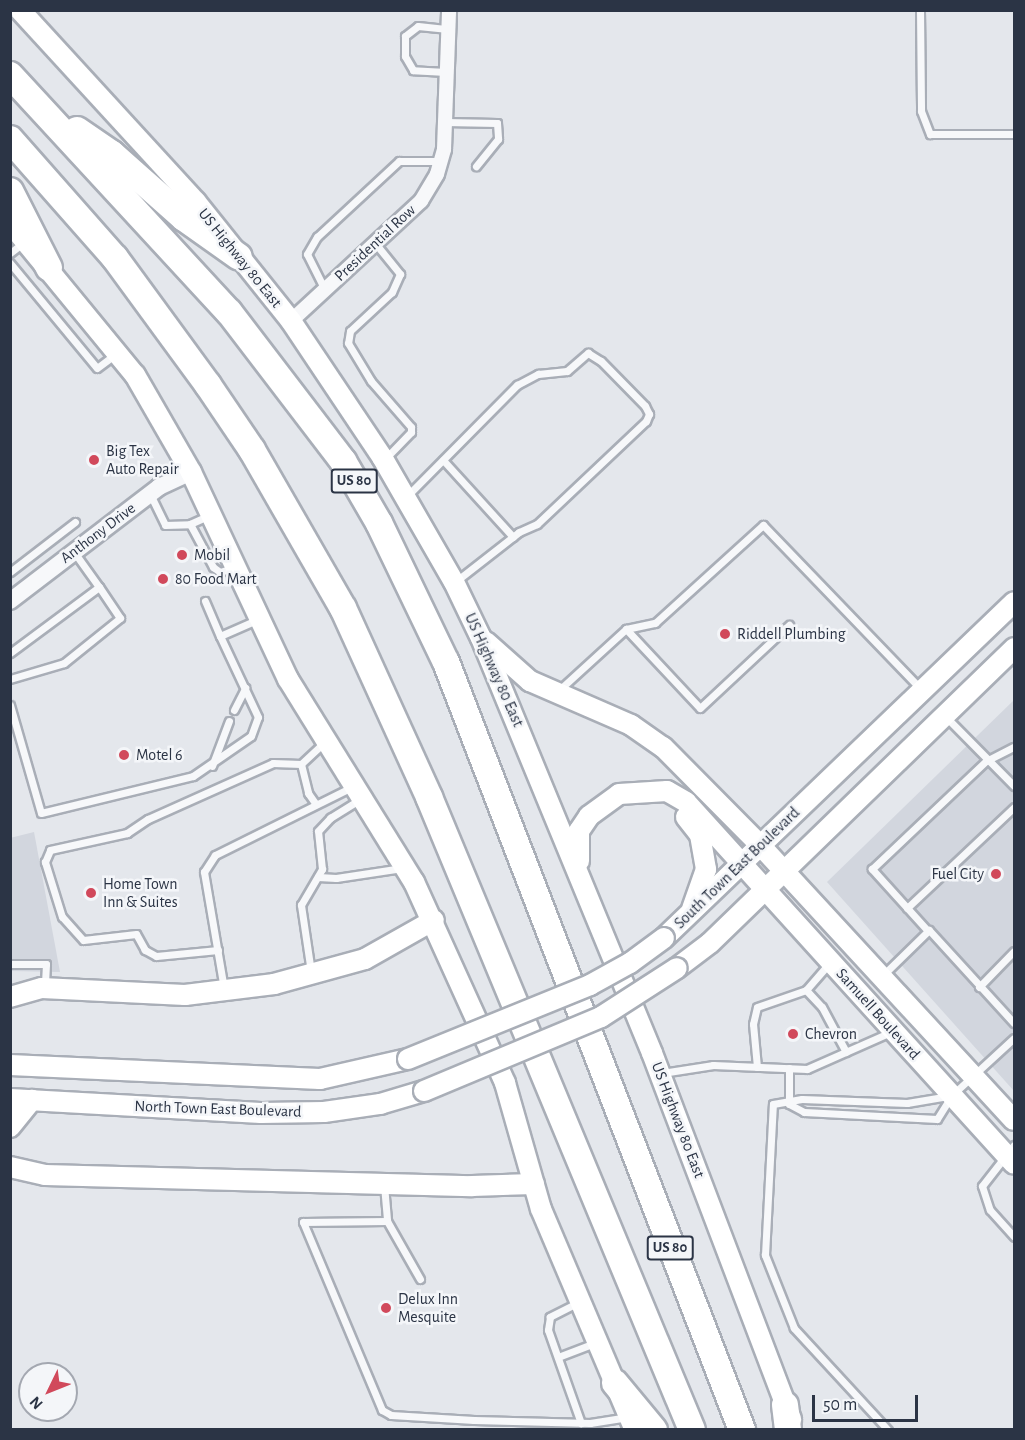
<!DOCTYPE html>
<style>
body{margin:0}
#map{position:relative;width:1025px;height:1440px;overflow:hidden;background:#e4e7ec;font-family:"Alegreya Sans",sans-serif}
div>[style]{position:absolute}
.built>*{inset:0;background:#d2d6de}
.roads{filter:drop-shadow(2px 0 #a9aeb7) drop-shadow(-2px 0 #a9aeb7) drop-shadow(0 2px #a9aeb7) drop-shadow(0 -2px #a9aeb7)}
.service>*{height:7px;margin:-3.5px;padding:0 3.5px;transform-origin:3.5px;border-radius:3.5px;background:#f7f8fa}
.minor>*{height:14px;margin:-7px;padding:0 7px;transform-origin:7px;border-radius:7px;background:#f7f8fa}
.tertiary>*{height:16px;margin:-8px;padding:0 8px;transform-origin:8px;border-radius:8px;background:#f7f8fa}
.secondary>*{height:20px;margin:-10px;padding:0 10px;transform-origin:10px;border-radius:10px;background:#fff}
.motorway>*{height:26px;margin:-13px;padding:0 13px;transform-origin:13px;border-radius:13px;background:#fff}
.bridges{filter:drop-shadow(2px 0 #a9aeb7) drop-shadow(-2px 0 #a9aeb7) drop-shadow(0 2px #a9aeb7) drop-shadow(0 -2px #a9aeb7)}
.secondary-bridge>*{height:20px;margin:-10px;padding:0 10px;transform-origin:10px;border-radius:10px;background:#fff}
.dots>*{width:16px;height:16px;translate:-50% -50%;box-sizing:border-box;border:3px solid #f4f6f9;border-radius:50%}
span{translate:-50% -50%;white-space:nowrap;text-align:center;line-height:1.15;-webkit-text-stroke:5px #f4f6f9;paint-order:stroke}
.shield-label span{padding:2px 4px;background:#f4f6f9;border:2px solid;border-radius:4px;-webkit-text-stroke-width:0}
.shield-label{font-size:15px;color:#2b3445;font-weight:700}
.street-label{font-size:16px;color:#2b3445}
.poi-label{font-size:16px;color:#2b3445}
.left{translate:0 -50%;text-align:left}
.right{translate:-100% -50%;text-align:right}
.frame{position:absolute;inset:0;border:12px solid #2b3445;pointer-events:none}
.north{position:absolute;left:18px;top:1362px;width:60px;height:60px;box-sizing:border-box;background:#f4f6f9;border:2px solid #a4a8b1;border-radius:50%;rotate:227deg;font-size:16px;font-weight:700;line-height:24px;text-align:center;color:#2b3445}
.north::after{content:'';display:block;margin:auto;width:21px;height:27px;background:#d1495b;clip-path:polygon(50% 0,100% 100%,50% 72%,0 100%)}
.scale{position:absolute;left:812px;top:1395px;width:106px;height:27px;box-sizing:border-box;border:3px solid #2b3445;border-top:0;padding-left:8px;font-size:18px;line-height:21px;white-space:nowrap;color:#2b3445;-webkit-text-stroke:4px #f4f6f9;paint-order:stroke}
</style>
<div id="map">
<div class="built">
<div style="clip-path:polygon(1014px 700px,1014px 1091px,827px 882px)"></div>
<div style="clip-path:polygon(34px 832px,60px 972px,11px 971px,10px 838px)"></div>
</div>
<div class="roads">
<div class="service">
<div style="left:920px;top:10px;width:101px;rotate:89.4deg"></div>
<div style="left:921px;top:111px;width:25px;rotate:69deg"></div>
<div style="left:930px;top:134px;width:84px"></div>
<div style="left:446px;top:72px;width:33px;rotate:-177deg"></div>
<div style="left:413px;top:70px;width:16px;rotate:-120deg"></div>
<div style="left:405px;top:56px;width:20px;rotate:-90deg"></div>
<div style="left:405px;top:36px;width:16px;rotate:-38deg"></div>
<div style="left:418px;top:26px;width:30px;rotate:6deg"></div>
<div style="left:445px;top:122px;width:52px;rotate:1.1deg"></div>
<div style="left:497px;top:123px;width:16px;rotate:86deg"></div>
<div style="left:498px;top:139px;width:35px;rotate:129deg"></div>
<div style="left:375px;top:243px;width:40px;rotate:51deg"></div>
<div style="left:400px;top:274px;width:20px;rotate:114deg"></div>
<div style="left:392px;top:292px;width:57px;rotate:137.1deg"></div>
<div style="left:350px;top:331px;width:12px;rotate:99deg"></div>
<div style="left:348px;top:343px;width:44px;rotate:58.8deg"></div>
<div style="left:371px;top:381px;width:61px;rotate:49deg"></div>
<div style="left:411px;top:427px;width:5px;rotate:90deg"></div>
<div style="left:411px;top:432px;width:36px;rotate:134deg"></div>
<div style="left:10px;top:253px;width:18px;rotate:-38deg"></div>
<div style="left:10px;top:263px;width:136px;rotate:50.4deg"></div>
<div style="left:97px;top:368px;width:21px;rotate:-37deg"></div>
<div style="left:325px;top:290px;width:40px;rotate:-116.6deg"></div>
<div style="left:307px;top:254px;width:20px;rotate:-60deg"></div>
<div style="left:317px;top:237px;width:112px;rotate:-42.8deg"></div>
<div style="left:399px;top:161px;width:42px"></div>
<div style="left:443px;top:460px;width:104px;rotate:47.7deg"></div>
<div style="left:150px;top:494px;width:34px;rotate:64deg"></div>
<div style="left:165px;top:525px;width:25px;rotate:-2deg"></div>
<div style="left:406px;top:497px;width:158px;rotate:-45.3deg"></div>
<div style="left:517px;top:385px;width:24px;rotate:-28deg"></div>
<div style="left:538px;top:374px;width:29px;rotate:-6deg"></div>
<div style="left:567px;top:371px;width:28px;rotate:-41deg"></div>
<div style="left:588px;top:353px;width:15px;rotate:32deg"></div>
<div style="left:601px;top:361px;width:63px;rotate:45.6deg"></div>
<div style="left:645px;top:406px;width:9px;rotate:63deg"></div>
<div style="left:649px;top:414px;width:8px;rotate:113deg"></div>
<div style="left:646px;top:421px;width:150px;rotate:136.6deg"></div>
<div style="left:537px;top:524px;width:20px;rotate:156deg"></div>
<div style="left:519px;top:532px;width:80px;rotate:142.1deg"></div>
<div style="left:210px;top:515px;width:22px;rotate:156deg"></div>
<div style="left:190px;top:524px;width:49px;rotate:61.9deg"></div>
<div style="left:213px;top:567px;width:9px;rotate:36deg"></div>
<div style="left:220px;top:572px;width:16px;rotate:-18deg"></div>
<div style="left:10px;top:572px;width:82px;rotate:-37.6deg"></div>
<div style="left:205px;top:601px;width:38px;rotate:67deg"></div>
<div style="left:626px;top:629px;width:108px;rotate:46.9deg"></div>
<div style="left:700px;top:708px;width:122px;rotate:-43deg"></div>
<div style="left:10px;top:653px;width:111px;rotate:-36.6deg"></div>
<div style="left:99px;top:587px;width:43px;rotate:-125.5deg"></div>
<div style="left:10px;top:679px;width:56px;rotate:-16.5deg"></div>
<div style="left:64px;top:663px;width:72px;rotate:-38.8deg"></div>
<div style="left:120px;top:618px;width:37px;rotate:-124deg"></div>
<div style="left:558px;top:691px;width:92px;rotate:-42.4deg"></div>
<div style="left:626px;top:629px;width:30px;rotate:-12deg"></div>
<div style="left:655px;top:623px;width:146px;rotate:-42.2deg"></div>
<div style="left:763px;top:525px;width:229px;rotate:46.1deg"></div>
<div style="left:10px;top:705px;width:112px;rotate:74deg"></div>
<div style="left:41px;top:813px;width:156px;rotate:-13.7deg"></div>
<div style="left:193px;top:776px;width:70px;rotate:-34.6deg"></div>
<div style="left:251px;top:736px;width:20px;rotate:-70deg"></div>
<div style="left:258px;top:717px;width:89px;rotate:-115.1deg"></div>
<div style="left:220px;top:636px;width:43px;rotate:-23.6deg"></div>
<div style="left:234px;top:710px;width:25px;rotate:-63deg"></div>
<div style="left:946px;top:717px;width:97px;rotate:45.4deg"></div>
<div style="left:301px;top:764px;width:30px;rotate:76deg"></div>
<div style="left:308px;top:793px;width:12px;rotate:55deg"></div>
<div style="left:212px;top:766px;width:48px;rotate:-69.3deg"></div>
<div style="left:318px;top:877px;width:18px;rotate:3deg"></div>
<div style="left:336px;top:878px;width:67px;rotate:-8.6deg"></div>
<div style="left:907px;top:908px;width:147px;rotate:-43.3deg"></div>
<div style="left:928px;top:931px;width:84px;rotate:-132.1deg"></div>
<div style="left:872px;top:869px;width:157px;rotate:-43.5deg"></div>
<div style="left:986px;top:761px;width:31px;rotate:-27deg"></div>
<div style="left:218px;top:950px;width:62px;rotate:174.5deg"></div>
<div style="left:156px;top:956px;width:13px;rotate:-151deg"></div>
<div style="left:145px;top:950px;width:18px;rotate:-119deg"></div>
<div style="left:136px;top:934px;width:53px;rotate:173.5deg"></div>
<div style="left:83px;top:940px;width:31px;rotate:-132deg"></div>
<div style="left:62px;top:917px;width:58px;rotate:-107.2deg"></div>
<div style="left:45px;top:862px;width:13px;rotate:-67deg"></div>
<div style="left:50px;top:850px;width:79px;rotate:-12.4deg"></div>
<div style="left:127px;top:833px;width:25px;rotate:-34deg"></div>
<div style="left:148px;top:819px;width:137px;rotate:-24.1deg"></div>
<div style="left:273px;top:763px;width:28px;rotate:2deg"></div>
<div style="left:301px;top:764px;width:33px;rotate:-43deg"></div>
<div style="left:10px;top:964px;width:36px"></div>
<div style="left:46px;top:964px;width:22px;rotate:93deg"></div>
<div style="left:311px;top:972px;width:68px;rotate:-98.5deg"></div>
<div style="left:301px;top:905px;width:42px;rotate:-59.7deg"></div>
<div style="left:322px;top:869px;width:38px;rotate:-96deg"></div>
<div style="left:318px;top:831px;width:18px;rotate:-47deg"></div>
<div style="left:330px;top:818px;width:36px;rotate:-32deg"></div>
<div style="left:884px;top:974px;width:63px;rotate:-44.4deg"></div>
<div style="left:929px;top:930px;width:126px;rotate:47.6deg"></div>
<div style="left:979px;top:987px;width:50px;rotate:-45.8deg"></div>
<div style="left:224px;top:989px;width:119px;rotate:-99.7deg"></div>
<div style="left:204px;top:872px;width:20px;rotate:-57deg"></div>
<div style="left:215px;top:855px;width:153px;rotate:-26.4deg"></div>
<div style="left:806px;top:990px;width:23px;rotate:47deg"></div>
<div style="left:822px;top:1007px;width:51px;rotate:61.9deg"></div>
<div style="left:757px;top:1067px;width:43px;rotate:-95.3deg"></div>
<div style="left:753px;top:1024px;width:17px;rotate:-77deg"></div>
<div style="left:757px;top:1007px;width:52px;rotate:-19.1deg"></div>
<div style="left:806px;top:990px;width:35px;rotate:-49deg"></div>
<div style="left:662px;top:1073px;width:52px;rotate:-8.9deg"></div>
<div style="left:713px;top:1065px;width:94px;rotate:2.4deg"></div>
<div style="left:807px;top:1069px;width:92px;rotate:-23.8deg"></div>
<div style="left:789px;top:1104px;width:17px;rotate:28deg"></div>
<div style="left:804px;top:1112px;width:133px;rotate:3deg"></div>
<div style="left:937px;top:1119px;width:28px;rotate:-58deg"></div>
<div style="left:952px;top:1095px;width:84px;rotate:-42.6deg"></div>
<div style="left:789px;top:1104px;width:36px;rotate:-90deg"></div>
<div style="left:1014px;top:1145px;width:52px;rotate:128deg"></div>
<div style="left:982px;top:1186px;width:25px;rotate:72deg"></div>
<div style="left:990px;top:1210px;width:36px;rotate:48deg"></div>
<div style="left:384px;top:1185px;width:36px;rotate:85deg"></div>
<div style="left:420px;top:1279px;width:67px;rotate:-119.6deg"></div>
<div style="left:387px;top:1221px;width:84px;rotate:179.3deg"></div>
<div style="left:303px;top:1222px;width:204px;rotate:67.2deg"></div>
<div style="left:382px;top:1410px;width:10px;rotate:29deg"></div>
<div style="left:391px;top:1415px;width:83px;rotate:3.4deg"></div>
<div style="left:474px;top:1420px;width:116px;rotate:1.5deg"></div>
<div style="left:590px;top:1423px;width:37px;rotate:-9deg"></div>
<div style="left:579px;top:1302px;width:33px;rotate:153deg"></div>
<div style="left:550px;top:1317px;width:13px;rotate:99deg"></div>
<div style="left:548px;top:1330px;width:99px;rotate:70.5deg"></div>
<div style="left:558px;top:1357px;width:40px;rotate:-21deg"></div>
<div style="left:888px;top:1430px;width:139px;rotate:-132.7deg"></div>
<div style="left:794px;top:1328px;width:79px;rotate:-111.7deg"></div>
<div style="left:765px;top:1255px;width:151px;rotate:-87deg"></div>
<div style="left:773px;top:1104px;width:29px;rotate:-10deg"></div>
<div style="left:802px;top:1099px;width:105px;rotate:2.2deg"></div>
<div style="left:907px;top:1103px;width:43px;rotate:-9.5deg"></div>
</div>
<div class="minor">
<div style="left:291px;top:321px;width:177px;rotate:-42.7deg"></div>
<div style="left:421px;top:201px;width:31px;rotate:-59deg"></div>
<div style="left:437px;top:174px;width:26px;rotate:-74deg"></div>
<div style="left:444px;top:149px;width:139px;rotate:-87.9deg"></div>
</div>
<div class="tertiary">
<div style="left:10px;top:601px;width:188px;rotate:-37.4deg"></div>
<div style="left:159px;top:487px;width:35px;rotate:-25deg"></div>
</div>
<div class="secondary">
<div style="left:20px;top:10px;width:260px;rotate:47.5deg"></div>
<div style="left:196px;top:202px;width:152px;rotate:51.4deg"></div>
<div style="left:291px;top:321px;width:164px;rotate:56.2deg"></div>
<div style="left:382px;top:457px;width:144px;rotate:60.1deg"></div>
<div style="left:454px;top:582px;width:62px;rotate:64.3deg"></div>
<div style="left:481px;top:638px;width:449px;rotate:67.6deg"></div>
<div style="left:652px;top:1053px;width:392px;rotate:69.2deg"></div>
<div style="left:10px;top:223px;width:197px;rotate:50.6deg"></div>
<div style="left:135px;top:375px;width:112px;rotate:60deg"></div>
<div style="left:191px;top:472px;width:229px;rotate:64.9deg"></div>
<div style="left:288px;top:679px;width:239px;rotate:58.2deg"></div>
<div style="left:414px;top:882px;width:221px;rotate:65.6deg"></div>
<div style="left:505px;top:1083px;width:131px;rotate:74.1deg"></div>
<div style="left:541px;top:1209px;width:240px;rotate:67deg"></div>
<div style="left:486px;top:642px;width:59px;rotate:41.6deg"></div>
<div style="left:530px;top:681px;width:110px;rotate:23.5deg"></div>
<div style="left:631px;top:725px;width:39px;rotate:35deg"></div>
<div style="left:663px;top:747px;width:138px;rotate:45.3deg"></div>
<div style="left:760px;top:845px;width:374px;rotate:47.3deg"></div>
<div style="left:686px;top:817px;width:23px;rotate:52deg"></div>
<div style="left:700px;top:835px;width:35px;rotate:80deg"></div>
<div style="left:706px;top:869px;width:42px;rotate:109.3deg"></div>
<div style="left:579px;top:861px;width:30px;rotate:-90deg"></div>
<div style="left:579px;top:831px;width:18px;rotate:-56deg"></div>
<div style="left:589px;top:816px;width:37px;rotate:-36deg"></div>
<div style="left:619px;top:794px;width:48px;rotate:-3.6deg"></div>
<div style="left:667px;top:791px;width:22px;rotate:30deg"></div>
<div style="left:686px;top:802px;width:488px;rotate:47.8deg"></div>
<div style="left:664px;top:938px;width:485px;rotate:-43.8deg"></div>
<div style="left:677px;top:968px;width:41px;rotate:-37.1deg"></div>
<div style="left:710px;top:943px;width:424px;rotate:-44.1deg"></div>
<div style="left:10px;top:997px;width:33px;rotate:-16deg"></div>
<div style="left:42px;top:988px;width:143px;rotate:2.8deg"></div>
<div style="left:185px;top:995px;width:90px;rotate:-7deg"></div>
<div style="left:274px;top:984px;width:94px;rotate:-15.4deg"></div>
<div style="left:365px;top:959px;width:79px;rotate:-29.5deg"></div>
<div style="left:10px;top:1065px;width:310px;rotate:2.6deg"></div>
<div style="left:320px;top:1079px;width:90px;rotate:-12.8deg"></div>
<div style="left:10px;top:1099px;width:251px;rotate:3.2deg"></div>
<div style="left:261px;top:1113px;width:63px;rotate:-0.9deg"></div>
<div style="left:324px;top:1112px;width:57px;rotate:-8.1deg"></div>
<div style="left:380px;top:1104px;width:46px;rotate:-16.5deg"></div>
<div style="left:10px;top:1127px;width:35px;rotate:-51deg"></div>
<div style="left:10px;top:1167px;width:36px;rotate:13deg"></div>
<div style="left:45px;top:1175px;width:427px;rotate:1.5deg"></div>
<div style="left:472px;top:1186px;width:62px;rotate:-1.8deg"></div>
</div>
<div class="motorway">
<div style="left:10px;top:75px;width:323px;rotate:47.3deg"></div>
<div style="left:229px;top:312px;width:188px;rotate:52.6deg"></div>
<div style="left:343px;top:461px;width:72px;rotate:59.9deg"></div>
<div style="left:379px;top:523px;width:154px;rotate:64.3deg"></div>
<div style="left:446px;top:662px;width:823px;rotate:68.92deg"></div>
<div style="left:77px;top:130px;width:42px;rotate:34.4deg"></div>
<div style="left:112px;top:154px;width:96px;rotate:41.6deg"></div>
<div style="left:184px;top:218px;width:67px;rotate:35.3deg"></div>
<div style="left:10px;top:139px;width:159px;rotate:48.6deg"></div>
<div style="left:115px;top:258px;width:157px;rotate:53.8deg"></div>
<div style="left:208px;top:385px;width:78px;rotate:55.9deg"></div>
<div style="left:252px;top:450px;width:182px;rotate:60.1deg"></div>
<div style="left:343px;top:608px;width:208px;rotate:65.5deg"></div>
<div style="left:429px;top:797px;width:685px;rotate:67.44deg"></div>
<div style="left:10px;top:191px;width:86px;rotate:63.1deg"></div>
<div style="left:615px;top:1383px;width:61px;rotate:50.3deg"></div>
<div style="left:785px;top:1405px;width:25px;rotate:83deg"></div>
</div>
</div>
<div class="bridges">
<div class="secondary-bridge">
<div style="left:408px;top:1059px;width:196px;rotate:-22.1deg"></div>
<div style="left:590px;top:985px;width:46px;rotate:-28.8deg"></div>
<div style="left:630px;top:963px;width:42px;rotate:-36.3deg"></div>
<div style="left:424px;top:1091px;width:192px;rotate:-22.7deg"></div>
<div style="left:601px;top:1017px;width:90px;rotate:-32.8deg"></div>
</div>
</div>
<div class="dots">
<div style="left:94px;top:460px;background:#d1495b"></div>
<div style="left:182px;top:555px;background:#d1495b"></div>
<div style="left:163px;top:579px;background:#d1495b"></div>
<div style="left:725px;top:634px;background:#d1495b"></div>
<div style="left:124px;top:755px;background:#d1495b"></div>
<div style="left:996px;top:874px;background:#d1495b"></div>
<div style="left:91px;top:893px;background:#d1495b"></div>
<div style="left:793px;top:1034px;background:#d1495b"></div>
<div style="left:386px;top:1308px;background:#d1495b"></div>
</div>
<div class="shield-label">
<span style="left:354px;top:481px">US 80</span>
<span style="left:670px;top:1248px">US 80</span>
</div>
<div class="street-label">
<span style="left:375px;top:243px;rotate:-43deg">Presidential Row</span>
<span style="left:240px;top:258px;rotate:51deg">US Highway 80 East</span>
<span style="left:98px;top:533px;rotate:-37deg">Anthony Drive</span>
<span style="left:494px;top:670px;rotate:66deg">US Highway 80 East</span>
<span style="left:737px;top:868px;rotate:-44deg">South Town East Boulevard</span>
<span style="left:878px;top:1014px;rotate:48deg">Samuell Boulevard</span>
<span style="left:218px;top:1109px;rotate:2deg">North Town East Boulevard</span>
<span style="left:678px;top:1120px;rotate:69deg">US Highway 80 East</span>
</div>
<div class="poi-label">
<span class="left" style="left:106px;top:460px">Big Tex<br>Auto Repair</span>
<span class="left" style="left:194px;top:555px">Mobil</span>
<span class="left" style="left:175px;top:579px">80 Food Mart</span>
<span class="left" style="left:737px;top:634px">Riddell Plumbing</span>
<span class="left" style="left:136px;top:755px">Motel 6</span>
<span class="right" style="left:984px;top:874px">Fuel City</span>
<span class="left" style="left:103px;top:893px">Home Town<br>Inn &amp; Suites</span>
<span class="left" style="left:805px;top:1034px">Chevron</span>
<span class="left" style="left:398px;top:1308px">Delux Inn<br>Mesquite</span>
</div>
<div class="frame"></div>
<div class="north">N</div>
<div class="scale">50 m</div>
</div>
